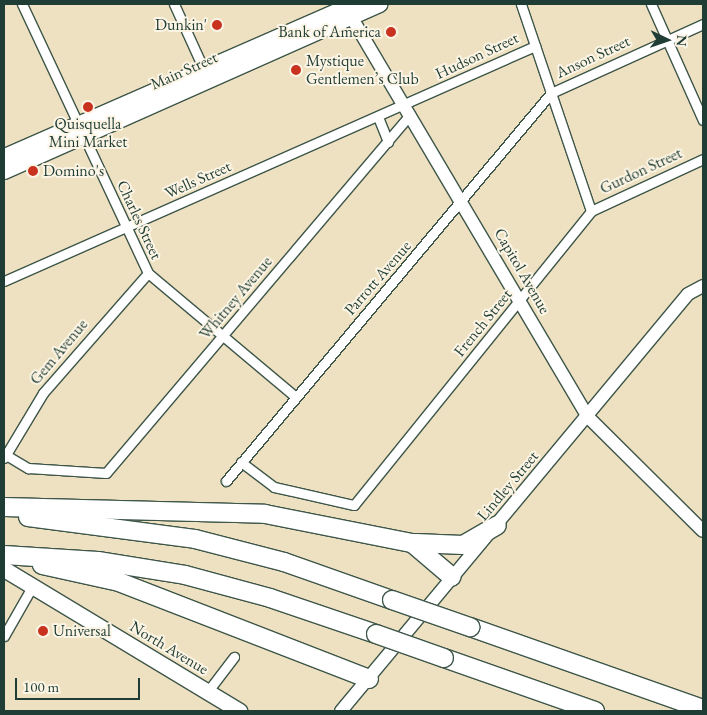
<!DOCTYPE html>
<meta charset="utf-8">
<style>
body{margin:0}
#map{position:relative;width:707px;height:715px;overflow:hidden;background:#eee1c1;font-family:"EB Garamond",serif}
div>[style]{position:absolute}
.roads{filter:drop-shadow(1px 0 #3e5649) drop-shadow(-1px 0 #3e5649) drop-shadow(0 1px #3e5649) drop-shadow(0 -1px #3e5649)}
.street>*{height:9px;margin:-4.5px;padding:0 4.5px;transform-origin:4.5px;border-radius:4.5px;background:#fff}
.secondary>*{height:12px;margin:-6px;padding:0 6px;transform-origin:6px;border-radius:6px;background:#fff}
.primary>*{height:15px;margin:-7.5px;padding:0 7.5px;transform-origin:7.5px;border-radius:7.5px;background:#fff}
.highway>*{height:18px;margin:-9px;padding:0 9px;transform-origin:9px;border-radius:9px;background:#fff}
.bridges{filter:drop-shadow(1px 0 #3e5649) drop-shadow(-1px 0 #3e5649) drop-shadow(0 1px #3e5649) drop-shadow(0 -1px #3e5649)}
.highway-bridge>*{height:18px;margin:-9px;padding:0 9px;transform-origin:9px;border-radius:9px;background:#fff}
.dots>*{width:14px;height:14px;translate:-50% -50%;box-sizing:border-box;border:2px solid #fcf5e5;border-radius:50%}
span{translate:-50% -50%;white-space:nowrap;text-align:center;line-height:1.15;-webkit-text-stroke:4px #fcf5e5;paint-order:stroke}
.poi-label{font-size:16px;color:#1f3d34}
.right{translate:-100% -50%;text-align:right}
.left{translate:0 -50%;text-align:left}
.street-label{font-size:16px;color:#1f3d34}
.frame{position:absolute;inset:0;border:5px solid #1f3d34;pointer-events:none}
.north{position:absolute;left:642px;top:15px;width:50px;height:50px;-webkit-text-stroke:4px #fcf5e5;paint-order:stroke;rotate:93deg;font-size:14px;font-weight:700;line-height:20px;text-align:center;color:#1f3d34}
.north::after{content:'';display:block;margin:auto;width:18px;height:22px;background:#1f3d34;clip-path:polygon(50% 0,100% 100%,50% 72%,0 100%)}
.scale{position:absolute;left:15px;top:678px;width:125px;height:22px;box-sizing:border-box;border:2px solid #1f3d34;border-top:0;padding-left:6px;font-size:15px;line-height:18px;white-space:nowrap;color:#1f3d34;-webkit-text-stroke:4px #fcf5e5;paint-order:stroke}
</style>
<div id="map">
<div class="roads">
<div class="street">
<div style="left:22px;top:4px;width:297px;rotate:64.9deg"></div>
<div style="left:148px;top:273px;width:193px;rotate:40deg"></div>
<div style="left:174px;top:4px;width:75px;rotate:65.5deg"></div>
<div style="left:651px;top:4px;width:127px;rotate:65.9deg"></div>
<div style="left:378px;top:117px;width:27px;rotate:68deg"></div>
<div style="left:591px;top:211px;width:123px;rotate:-24.9deg"></div>
<div style="left:4px;top:281px;width:581px;rotate:-23.87deg"></div>
<div style="left:6px;top:455px;width:26px;rotate:31deg"></div>
<div style="left:28px;top:468px;width:78px;rotate:3.7deg"></div>
<div style="left:106px;top:473px;width:470px;rotate:-49.7deg"></div>
<div style="left:4px;top:458px;width:76px;rotate:-59deg"></div>
<div style="left:43px;top:393px;width:159px;rotate:-48.8deg"></div>
<div style="left:241px;top:462px;width:41px;rotate:37.1deg"></div>
<div style="left:274px;top:487px;width:82px;rotate:12.7deg"></div>
<div style="left:354px;top:505px;width:378px;rotate:-51.1deg"></div>
<div style="left:591px;top:211px;width:219px;rotate:-108.7deg"></div>
<div style="left:226px;top:481px;width:506px;rotate:-50.05deg"></div>
<div style="left:551px;top:93px;width:167px;rotate:-24.4deg"></div>
<div style="left:4px;top:636px;width:56px;rotate:-60.3deg"></div>
<div style="left:208px;top:691px;width:43px;rotate:-52.6deg"></div>
</div>
<div class="secondary">
<div style="left:346px;top:8px;width:474px;rotate:59.4deg"></div>
<div style="left:587px;top:416px;width:163px;rotate:44.8deg"></div>
<div style="left:341px;top:711px;width:542px;rotate:-50.23deg"></div>
<div style="left:688px;top:294px;width:17px;rotate:-28deg"></div>
</div>
<div class="primary">
<div style="left:4px;top:156px;width:380px;rotate:-23.6deg"></div>
<div style="left:4px;top:171px;width:411px;rotate:-24deg"></div>
<div style="left:4px;top:569px;width:275px;rotate:31.1deg"></div>
</div>
<div class="highway">
<div style="left:4px;top:507px;width:261px;rotate:1.5deg"></div>
<div style="left:265px;top:514px;width:150px;rotate:11.2deg"></div>
<div style="left:412px;top:543px;width:52px;rotate:40.4deg"></div>
<div style="left:28px;top:517px;width:168px;rotate:7.5deg"></div>
<div style="left:195px;top:539px;width:92px;rotate:14.5deg"></div>
<div style="left:284px;top:562px;width:114px;rotate:19.4deg"></div>
<div style="left:416px;top:543px;width:47px;rotate:2.4deg"></div>
<div style="left:463px;top:545px;width:39px;rotate:-30deg"></div>
<div style="left:4px;top:555px;width:94px;rotate:3.7deg"></div>
<div style="left:98px;top:561px;width:88px;rotate:9.1deg"></div>
<div style="left:185px;top:575px;width:88px;rotate:15.1deg"></div>
<div style="left:270px;top:598px;width:112px;rotate:18.8deg"></div>
<div style="left:42px;top:565px;width:79px;rotate:12.4deg"></div>
<div style="left:119px;top:582px;width:268px;rotate:21.2deg"></div>
<div style="left:470px;top:627px;width:247px;rotate:19.4deg"></div>
<div style="left:444px;top:658px;width:160px;rotate:19.3deg"></div>
</div>
</div>
<div class="bridges">
<div class="highway-bridge">
<div style="left:392px;top:600px;width:83px;rotate:19.1deg"></div>
<div style="left:376px;top:634px;width:72px;rotate:19.4deg"></div>
</div>
</div>
<div class="dots">
<div style="left:217px;top:25px;background:#c8321e"></div>
<div style="left:391px;top:32px;background:#c8321e"></div>
<div style="left:296px;top:70px;background:#c8321e"></div>
<div style="left:88px;top:107px;background:#c8321e"></div>
<div style="left:33px;top:171px;background:#c8321e"></div>
<div style="left:43px;top:631px;background:#c8321e"></div>
</div>
<div class="poi-label">
<span class="right" style="left:207px;top:25px">Dunkin'</span>
<span class="right" style="left:381px;top:32px">Bank of America</span>
<span class="left" style="left:306px;top:70px">Mystique<br>Gentlemen’s Club</span>
<span style="left:88px;top:133px">Quisquella<br>Mini Market</span>
<span class="left" style="left:43px;top:171px">Domino's</span>
<span class="left" style="left:53px;top:631px">Universal</span>
</div>
<div class="street-label">
<span style="left:477px;top:56px;rotate:-25deg">Hudson Street</span>
<span style="left:593px;top:57px;rotate:-25deg">Anson Street</span>
<span style="left:184px;top:71px;rotate:-24deg">Main Street</span>
<span style="left:641px;top:171px;rotate:-25deg">Gurdon Street</span>
<span style="left:198px;top:180px;rotate:-24deg">Wells Street</span>
<span style="left:139px;top:220px;rotate:65deg">Charles Street</span>
<span style="left:522px;top:271px;rotate:60deg">Capitol Avenue</span>
<span style="left:378px;top:278px;rotate:-49deg">Parrott Avenue</span>
<span style="left:236px;top:298px;rotate:-50deg">Whitney Avenue</span>
<span style="left:483px;top:323px;rotate:-51deg">French Street</span>
<span style="left:59px;top:352px;rotate:-50deg">Gem Avenue</span>
<span style="left:508px;top:486px;rotate:-50deg">Lindley Street</span>
<span style="left:169px;top:648px;rotate:31deg">North Avenue</span>
</div>
<div class="frame"></div>
<div class="north">N</div>
<div class="scale">100 m</div>
</div>
